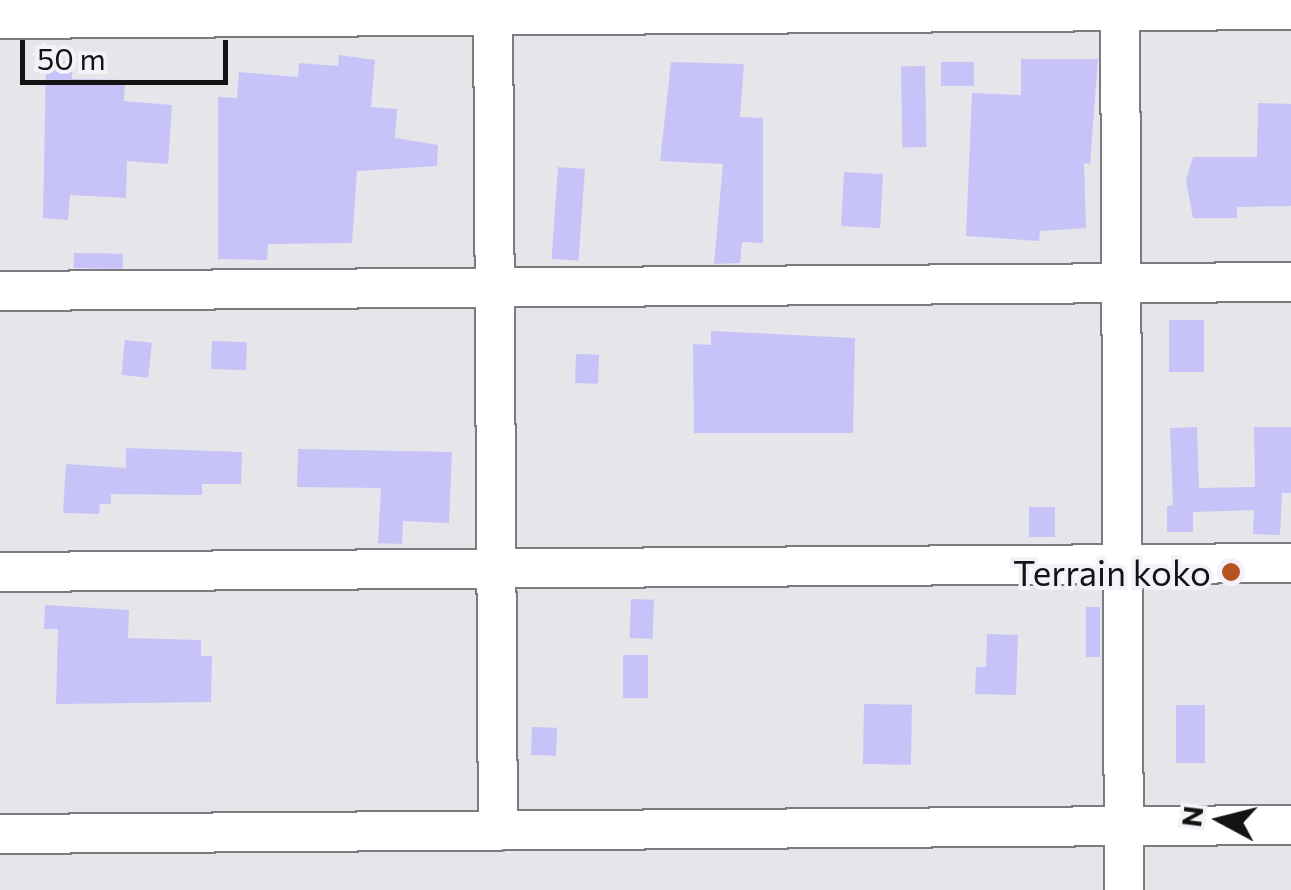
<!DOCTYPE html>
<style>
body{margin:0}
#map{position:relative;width:1291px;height:890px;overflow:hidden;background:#e5e5ea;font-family:Commissioner,sans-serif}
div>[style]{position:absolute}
.building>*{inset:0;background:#c7c3f8;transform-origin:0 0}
.roads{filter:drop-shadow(2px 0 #7a7a7f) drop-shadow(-2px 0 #7a7a7f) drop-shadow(0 2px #7a7a7f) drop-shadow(0 -2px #7a7a7f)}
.minor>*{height:38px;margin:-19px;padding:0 19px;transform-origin:19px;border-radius:19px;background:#fff}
.dots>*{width:28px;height:28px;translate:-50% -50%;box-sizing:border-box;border:5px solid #f3f2f8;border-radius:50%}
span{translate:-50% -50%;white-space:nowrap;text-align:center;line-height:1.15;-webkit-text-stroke:8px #f3f2f8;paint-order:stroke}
.poi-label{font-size:35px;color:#131314}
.right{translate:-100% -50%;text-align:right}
.north{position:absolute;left:1171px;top:770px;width:100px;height:100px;-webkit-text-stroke:8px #f3f2f8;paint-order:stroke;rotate:277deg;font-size:28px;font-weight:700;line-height:40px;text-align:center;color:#131314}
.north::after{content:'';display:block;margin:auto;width:35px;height:45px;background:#131314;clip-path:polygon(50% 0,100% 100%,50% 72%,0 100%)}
.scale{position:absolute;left:20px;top:40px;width:208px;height:45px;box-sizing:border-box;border:5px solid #131314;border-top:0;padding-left:12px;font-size:30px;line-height:35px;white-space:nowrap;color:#131314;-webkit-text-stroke:8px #f3f2f8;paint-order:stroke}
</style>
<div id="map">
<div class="building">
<div style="clip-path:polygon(339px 55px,375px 60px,371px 107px,397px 109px,395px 138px,438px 145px,437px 166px,357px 171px,352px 243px,268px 244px,267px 260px,218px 259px,218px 97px,237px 98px,239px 72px,298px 77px,299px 63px,338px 66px)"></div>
<div style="clip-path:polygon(1021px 59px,1098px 59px,1090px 164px,1084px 163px,1086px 228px,1040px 231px,1039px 241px,966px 236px,972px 93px,1021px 95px)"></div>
<div style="clip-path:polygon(46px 61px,72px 62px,72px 79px,125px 80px,124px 101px,172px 105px,168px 164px,127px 161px,126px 198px,70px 195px,68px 220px,43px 218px)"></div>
<div style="clip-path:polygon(671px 62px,744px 64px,740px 117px,763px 118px,763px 243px,742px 242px,740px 263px,714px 264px,723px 164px,660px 161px)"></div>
<div style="left:941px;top:62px;width:33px;height:24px"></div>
<div style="left:925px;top:66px;width:81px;height:24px;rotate:89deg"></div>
<div style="clip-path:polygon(1258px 103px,1291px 104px,1291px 206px,1237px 207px,1237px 218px,1193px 218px,1186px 180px,1193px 157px,1257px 157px)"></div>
<div style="left:558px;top:167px;width:27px;height:92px;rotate:4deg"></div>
<div style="left:844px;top:172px;width:39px;height:54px;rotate:3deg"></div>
<div style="left:74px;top:253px;width:49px;height:15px;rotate:1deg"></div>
<div style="left:1204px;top:320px;width:52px;height:35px;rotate:90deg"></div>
<div style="clip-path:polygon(711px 331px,855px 338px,853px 433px,694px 433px,693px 344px,711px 345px)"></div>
<div style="left:125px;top:340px;width:27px;height:35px;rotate:6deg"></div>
<div style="left:212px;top:341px;width:35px;height:28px;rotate:2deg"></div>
<div style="left:576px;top:354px;width:23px;height:29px;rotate:2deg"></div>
<div style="clip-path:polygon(1197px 427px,1199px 488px,1255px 487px,1254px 427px,1291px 427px,1291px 493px,1282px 493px,1280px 535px,1253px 534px,1254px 510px,1193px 512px,1193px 532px,1167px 532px,1167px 506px,1173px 505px,1170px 428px)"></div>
<div style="clip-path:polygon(126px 448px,242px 452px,241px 484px,202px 484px,202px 495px,111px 494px,111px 504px,100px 504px,99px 514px,63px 513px,66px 464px,126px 468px)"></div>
<div style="clip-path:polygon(298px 449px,452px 452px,449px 523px,403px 521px,402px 544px,378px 543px,381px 488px,297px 487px)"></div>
<div style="left:1029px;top:507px;width:26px;height:30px"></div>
<div style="left:631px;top:599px;width:23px;height:39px;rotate:2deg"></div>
<div style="clip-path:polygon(45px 605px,129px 610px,128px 638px,201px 640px,201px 656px,212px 656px,211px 702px,56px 704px,58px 629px,44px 629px)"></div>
<div style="left:1086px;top:607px;width:14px;height:50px"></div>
<div style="clip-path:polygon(987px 634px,1018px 635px,1016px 695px,975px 694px,976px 667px,986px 667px)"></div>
<div style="left:623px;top:655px;width:25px;height:43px"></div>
<div style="left:864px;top:704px;width:48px;height:60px;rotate:1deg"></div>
<div style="left:1176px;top:705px;width:29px;height:58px"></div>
<div style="left:532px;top:727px;width:25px;height:28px;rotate:2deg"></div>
</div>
<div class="roads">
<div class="minor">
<div style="left:493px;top:0;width:831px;rotate:89.66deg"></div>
<div style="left:1120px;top:0;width:890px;rotate:89.74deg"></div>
<div style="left:0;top:19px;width:1291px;rotate:-0.4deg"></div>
<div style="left:0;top:291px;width:1291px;rotate:-0.4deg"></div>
<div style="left:0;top:572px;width:1291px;rotate:-0.4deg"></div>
<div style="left:0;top:834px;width:1291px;rotate:-0.4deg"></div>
</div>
</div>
<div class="dots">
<div style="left:1231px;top:572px;background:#b75321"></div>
</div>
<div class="poi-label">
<span class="right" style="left:1211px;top:572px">Terrain koko</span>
</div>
<div class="north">N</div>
<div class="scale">50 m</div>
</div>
